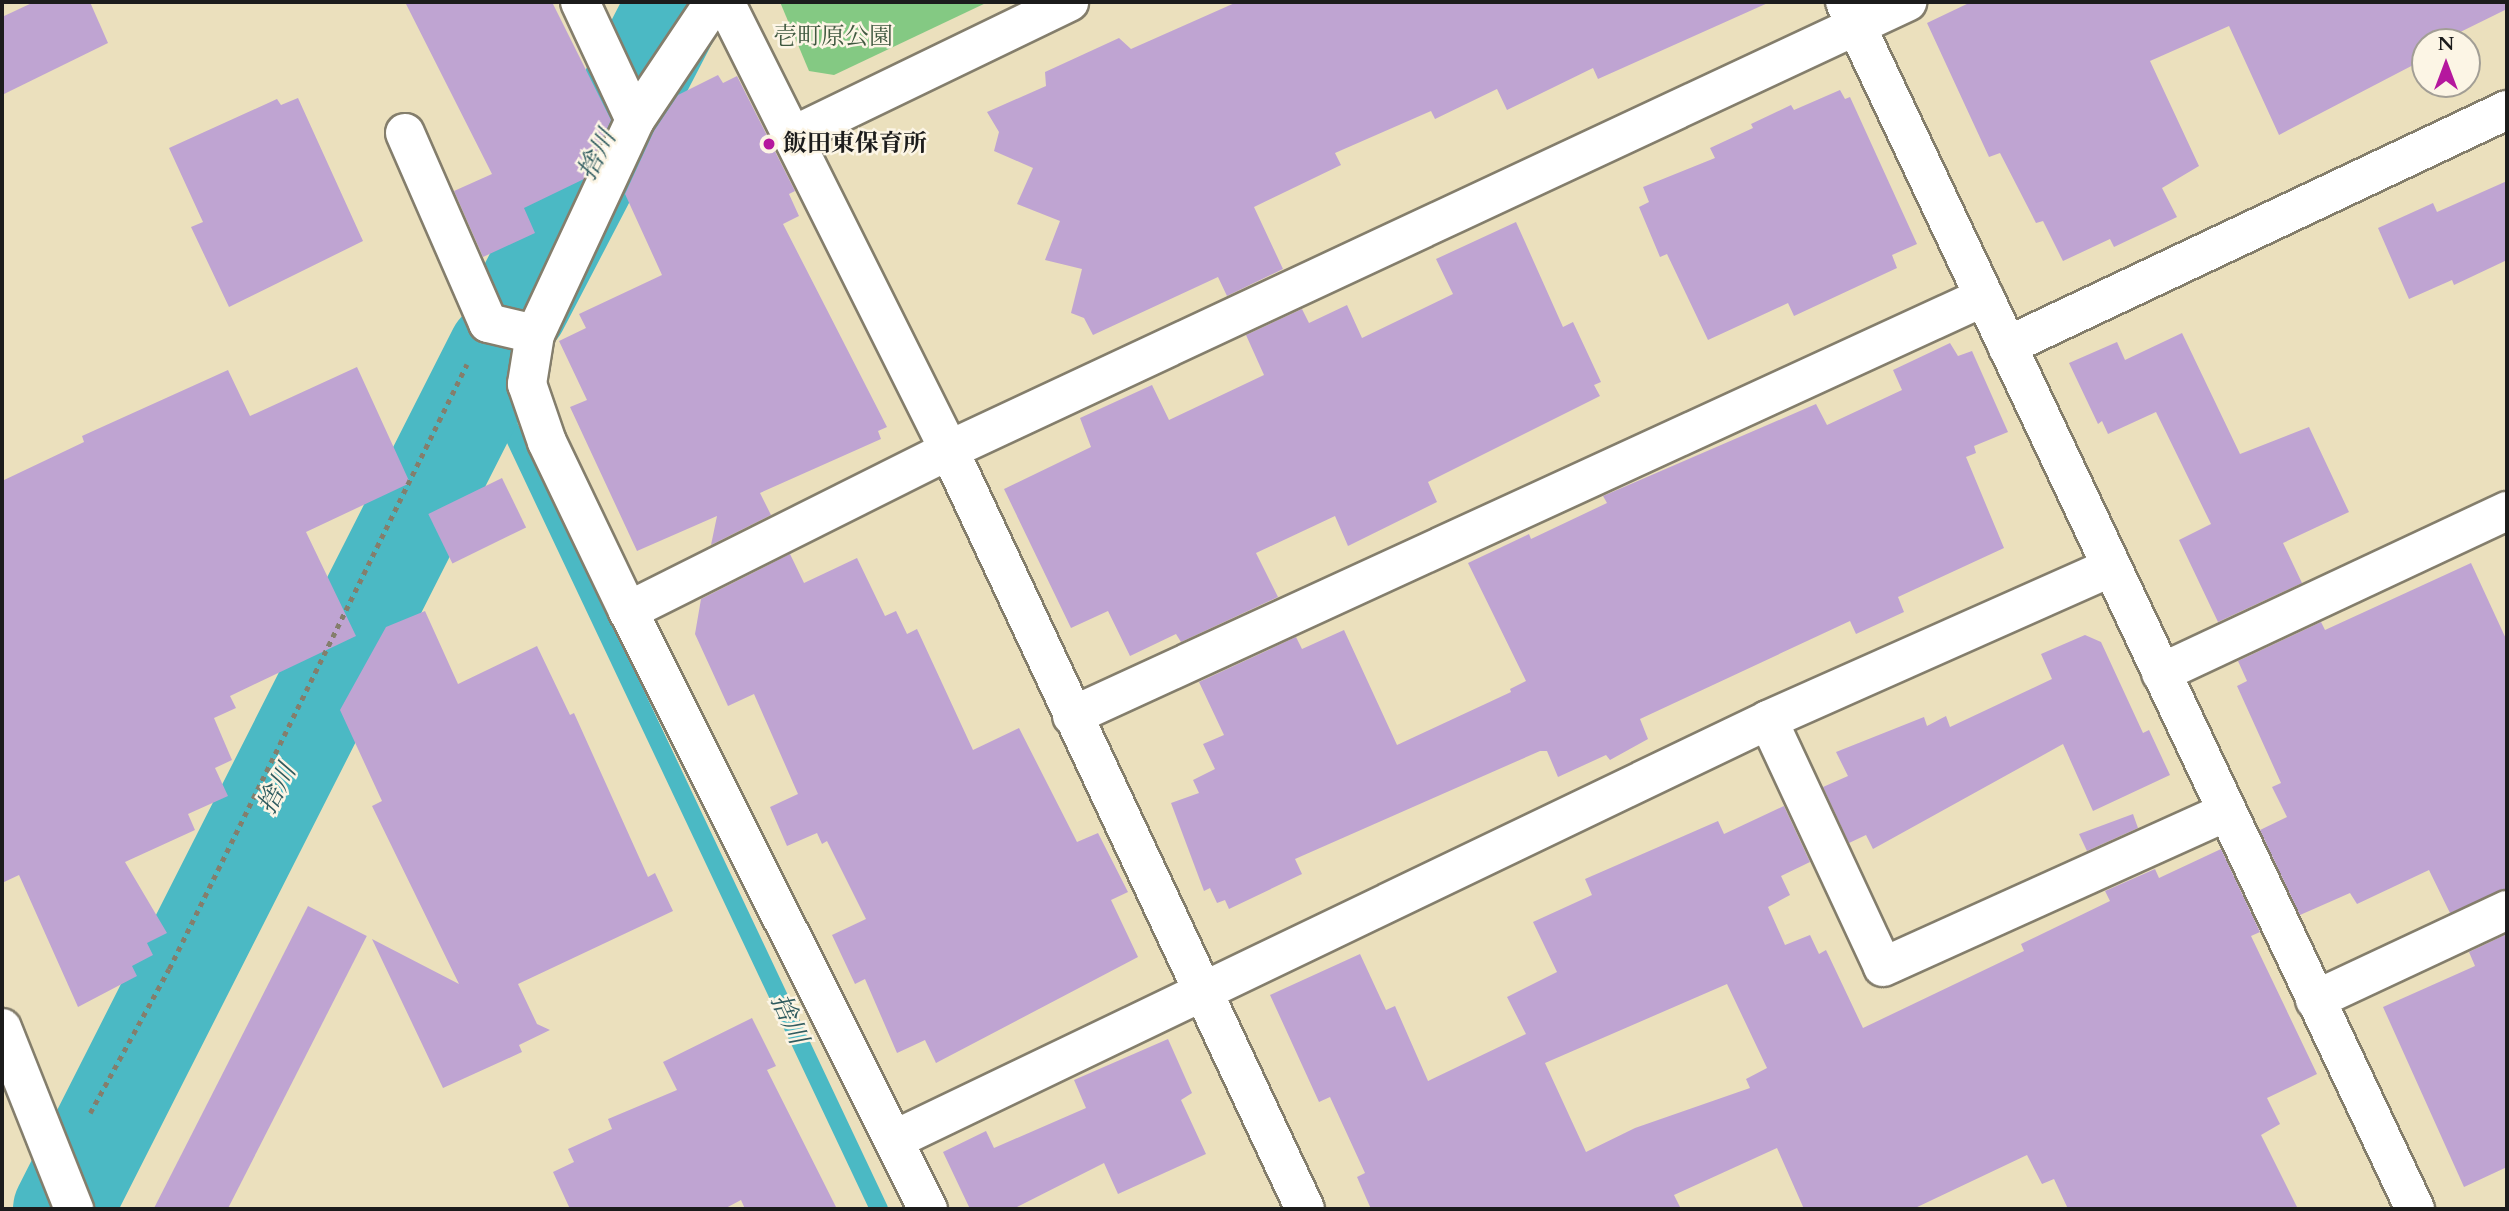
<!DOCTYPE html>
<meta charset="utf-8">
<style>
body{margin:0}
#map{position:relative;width:2509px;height:1211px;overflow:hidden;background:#ebe0bd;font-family:Cardo,"Noto Serif JP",serif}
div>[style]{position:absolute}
.green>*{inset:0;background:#84c983}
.stream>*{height:18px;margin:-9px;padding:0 9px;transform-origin:9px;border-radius:9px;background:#4bb9c4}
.river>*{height:100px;margin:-50px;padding:0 50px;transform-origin:50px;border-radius:50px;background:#4bb9c4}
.building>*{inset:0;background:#bfa4d2;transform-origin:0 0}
.path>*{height:4.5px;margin-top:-2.25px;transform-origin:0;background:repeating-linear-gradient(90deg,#847e6c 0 5px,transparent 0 10px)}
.roads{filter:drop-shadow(2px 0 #847e6c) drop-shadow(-2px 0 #847e6c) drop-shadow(0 2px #847e6c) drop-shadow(0 -2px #847e6c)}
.street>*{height:38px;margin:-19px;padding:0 19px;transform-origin:19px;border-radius:19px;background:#fff}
.secondary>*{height:38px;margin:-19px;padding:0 19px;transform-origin:19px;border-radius:19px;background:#fff}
.dots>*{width:19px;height:19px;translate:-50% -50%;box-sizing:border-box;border:4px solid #fcf5e5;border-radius:50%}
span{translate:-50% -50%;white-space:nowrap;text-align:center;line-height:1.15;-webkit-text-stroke:5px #fcf5e5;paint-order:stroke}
.park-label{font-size:24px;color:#405940}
.poi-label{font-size:24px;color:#1c1c1c;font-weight:700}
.left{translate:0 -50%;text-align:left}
.water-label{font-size:26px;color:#2f5b5f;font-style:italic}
.frame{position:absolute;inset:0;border:4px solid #1c1c1c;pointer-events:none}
.north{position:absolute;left:2411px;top:28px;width:70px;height:70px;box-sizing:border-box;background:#fcf5e5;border:2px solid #a29e95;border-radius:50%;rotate:0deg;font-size:19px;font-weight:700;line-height:28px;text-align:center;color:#1c1c1c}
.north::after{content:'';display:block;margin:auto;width:24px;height:32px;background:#b5179e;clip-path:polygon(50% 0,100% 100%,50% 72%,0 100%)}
</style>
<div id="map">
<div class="green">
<div style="clip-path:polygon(780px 2px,988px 2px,834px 75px,809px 71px)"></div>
</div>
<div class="stream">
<div style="left:492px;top:369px;width:57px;rotate:73.8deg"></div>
<div style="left:508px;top:424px;width:868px;rotate:64.7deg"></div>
</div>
<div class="river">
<div style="left:518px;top:308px;width:345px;rotate:-62.5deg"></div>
<div style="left:63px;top:1209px;width:962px;rotate:-63.12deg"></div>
</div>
<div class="building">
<div style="clip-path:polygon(34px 2px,90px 2px,108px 43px,2px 95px,2px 17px)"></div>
<div style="clip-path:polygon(405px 2px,552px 2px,611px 120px,584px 179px,524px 208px,535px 233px,483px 257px,454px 191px,492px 174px)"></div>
<div style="clip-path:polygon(1237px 2px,1770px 2px,1598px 79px,1593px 68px,1507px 110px,1497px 89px,1435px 119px,1431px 111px,1335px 153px,1341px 165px,1254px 207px,1283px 269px,1227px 296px,1218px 277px,1093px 335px,1084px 318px,1071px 313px,1082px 269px,1045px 260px,1060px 221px,1017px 204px,1033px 168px,994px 151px,999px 132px,987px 112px,1046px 86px,1045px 72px,1119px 38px,1131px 49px)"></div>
<div style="clip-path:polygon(1971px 2px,2507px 2px,2507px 9px,2440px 42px,2425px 42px,2425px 50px,2415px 54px,2419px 62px,2279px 135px,2229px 26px,2150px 61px,2199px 166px,2162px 188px,2177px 217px,2114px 247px,2110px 239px,2063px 261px,2043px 221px,2036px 223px,2000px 153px,1989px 157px,1927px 23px)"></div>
<div style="clip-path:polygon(718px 75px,723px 83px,737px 76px,795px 191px,789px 194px,799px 216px,783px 224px,887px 427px,878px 431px,881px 439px,760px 493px,771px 515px,711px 545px,717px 516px,637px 551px,570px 407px,587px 400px,559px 341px,586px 328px,579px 314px,662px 275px,625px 194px,654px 131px,678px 95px)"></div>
<div style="clip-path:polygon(1840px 90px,1845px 99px,1850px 97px,1917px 244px,1892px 255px,1897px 268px,1794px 316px,1788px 303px,1708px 340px,1667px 254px,1660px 257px,1639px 207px,1649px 202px,1643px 187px,1715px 158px,1710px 148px,1753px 128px,1751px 124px,1791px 105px,1794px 110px)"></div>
<div style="clip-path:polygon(298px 98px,363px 241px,229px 307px,191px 227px,203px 222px,169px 148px,277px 99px,281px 105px)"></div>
<div style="clip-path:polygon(2507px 181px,2507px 260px,2454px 285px,2452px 280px,2409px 299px,2378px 228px,2433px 203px,2437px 212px)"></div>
<div style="clip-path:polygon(1516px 222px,1563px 327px,1573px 322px,1601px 382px,1594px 385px,1600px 396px,1428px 482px,1437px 502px,1348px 546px,1335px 516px,1256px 553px,1278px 597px,1181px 642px,1176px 634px,1130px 656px,1108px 611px,1071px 628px,1004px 489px,1091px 447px,1080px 418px,1152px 385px,1169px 420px,1264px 375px,1246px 335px,1302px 309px,1309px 323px,1347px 305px,1362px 338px,1453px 294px,1436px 259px)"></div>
<div style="clip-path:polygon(2182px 333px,2240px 454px,2309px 427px,2349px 512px,2283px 543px,2302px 583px,2218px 622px,2179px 540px,2211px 524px,2156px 412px,2108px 434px,2102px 421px,2098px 424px,2069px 363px,2117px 342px,2125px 360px)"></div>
<div style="clip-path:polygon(1950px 343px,1958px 356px,1972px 351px,2008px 432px,1974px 446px,1976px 453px,1966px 457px,2004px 548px,1898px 597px,1904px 612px,1856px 634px,1850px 621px,1640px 719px,1648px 739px,1610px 760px,1606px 755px,1558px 777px,1547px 751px,1540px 751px,1295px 859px,1302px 874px,1229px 909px,1225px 900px,1217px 903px,1210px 888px,1204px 891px,1171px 803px,1199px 793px,1193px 780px,1215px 769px,1203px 744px,1224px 735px,1199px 682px,1296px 637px,1302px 649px,1344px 630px,1397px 745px,1511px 692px,1510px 689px,1526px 681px,1468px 563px,1529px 534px,1531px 539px,1607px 503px,1603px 496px,1816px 404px,1827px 425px,1902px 390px,1893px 370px)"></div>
<div style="clip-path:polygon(357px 367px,410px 483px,306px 532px,356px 636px,230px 696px,236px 708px,214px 718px,232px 760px,215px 768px,228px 796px,188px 814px,195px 830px,125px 862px,167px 933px,147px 943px,153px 955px,132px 966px,137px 976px,78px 1007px,19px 875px,2px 883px,2px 481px,84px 442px,82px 436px,228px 370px,250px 416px)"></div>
<div style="left:502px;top:478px;width:55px;height:82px;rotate:64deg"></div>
<div style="clip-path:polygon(790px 554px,804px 583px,857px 558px,885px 616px,896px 611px,907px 634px,917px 629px,973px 750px,1019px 728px,1077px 842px,1098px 833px,1128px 892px,1111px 900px,1138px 957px,936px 1063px,925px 1040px,897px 1053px,865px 979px,855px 984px,832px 935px,866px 919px,827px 841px,822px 844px,817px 833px,787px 846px,770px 807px,798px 794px,754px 694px,728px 706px,695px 634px,701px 599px)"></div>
<div style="clip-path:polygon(2471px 563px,2507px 641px,2507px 888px,2450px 913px,2429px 870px,2357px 904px,2350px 893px,2300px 915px,2260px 830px,2287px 817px,2272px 787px,2281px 783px,2237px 686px,2247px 681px,2238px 661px,2321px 622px,2325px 630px)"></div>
<div style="clip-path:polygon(425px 611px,458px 684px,537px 646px,570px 715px,574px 713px,648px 877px,655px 873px,673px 911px,518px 984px,537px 1024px,550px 1030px,519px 1045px,522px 1052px,443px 1088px,372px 939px,459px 984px,372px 806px,382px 801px,340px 710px,386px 627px)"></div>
<div style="clip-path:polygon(2085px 635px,2101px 642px,2143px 733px,2149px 730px,2170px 775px,2093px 811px,2063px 744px,1873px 849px,1866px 835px,1849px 843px,1823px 787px,1848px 776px,1836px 752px,1924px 717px,1927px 726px,1946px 716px,1950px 727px,2052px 679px,2041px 654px)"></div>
<div style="clip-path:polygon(evenodd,1784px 806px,1810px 862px,1781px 876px,1790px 895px,1768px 907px,1785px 945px,1810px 935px,1819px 954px,1826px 950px,1863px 1028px,2024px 951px,2021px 944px,2110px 901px,2105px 891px,2155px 869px,2159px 878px,2221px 849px,2260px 932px,2251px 936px,2317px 1074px,2267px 1098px,2280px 1124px,2261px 1135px,2298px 1209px,2068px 1209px,2054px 1179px,2042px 1184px,2027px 1155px,1913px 1209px,1804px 1209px,1777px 1148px,1674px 1195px,1681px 1209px,1371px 1209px,1357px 1177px,1365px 1173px,1330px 1097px,1319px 1102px,1270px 995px,1360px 954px,1386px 1010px,1395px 1006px,1428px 1081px,1526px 1034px,1507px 997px,1557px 972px,1533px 922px,1592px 895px,1585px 879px,1718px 821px,1724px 834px,1784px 806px,1727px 984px,1767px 1068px,1746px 1079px,1750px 1088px,1635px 1128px,1586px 1152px,1545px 1063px,1727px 984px)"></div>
<div style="clip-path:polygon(2133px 814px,2138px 828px,2087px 851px,2079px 834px)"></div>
<div style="left:308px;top:906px;width:66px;height:341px;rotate:27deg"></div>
<div style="clip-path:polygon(2507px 934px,2507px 1167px,2464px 1187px,2383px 1007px,2475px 966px,2469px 952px)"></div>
<div style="clip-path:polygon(752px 1018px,776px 1066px,767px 1070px,837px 1209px,745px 1209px,741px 1200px,724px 1209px,570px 1209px,553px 1172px,574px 1162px,568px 1149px,612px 1129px,608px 1119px,677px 1090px,663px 1062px)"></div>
<div style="clip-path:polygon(1168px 1039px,1192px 1093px,1181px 1100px,1206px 1154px,1118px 1194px,1104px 1163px,1013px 1209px,970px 1209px,943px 1152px,986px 1131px,994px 1148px,1086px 1108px,1074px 1080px)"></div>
</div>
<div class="path">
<div style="left:90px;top:1113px;width:164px;rotate:-61.3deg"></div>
<div style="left:169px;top:969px;width:674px;rotate:-63.78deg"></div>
</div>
<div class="roads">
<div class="street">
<div style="left:580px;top:2px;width:130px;rotate:65deg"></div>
<div style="left:714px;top:2px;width:142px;rotate:123.8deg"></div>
<div style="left:635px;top:120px;width:236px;rotate:115deg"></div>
<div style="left:535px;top:334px;width:51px;rotate:99.1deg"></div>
<div style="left:527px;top:384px;width:61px;rotate:71deg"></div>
<div style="left:547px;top:442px;width:187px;rotate:64.4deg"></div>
<div style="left:628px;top:611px;width:669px;rotate:63.36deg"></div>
<div style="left:725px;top:2px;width:501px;rotate:63.43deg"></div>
<div style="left:949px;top:450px;width:838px;rotate:64.87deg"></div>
<div style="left:405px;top:133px;width:207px;rotate:66.4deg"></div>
<div style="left:488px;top:323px;width:48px;rotate:13.2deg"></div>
<div style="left:792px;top:136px;width:308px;rotate:-25.8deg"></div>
<div style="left:2007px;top:346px;width:553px;rotate:-25.27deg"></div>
<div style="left:628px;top:611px;width:359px;rotate:-26.6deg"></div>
<div style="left:949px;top:450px;width:1058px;rotate:-25.06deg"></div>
<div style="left:2161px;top:673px;width:382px;rotate:-25.1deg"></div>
<div style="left:1072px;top:716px;width:1004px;rotate:-24.68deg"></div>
<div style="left:1768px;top:720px;width:272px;rotate:65deg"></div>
<div style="left:1883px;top:967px;width:377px;rotate:-24.3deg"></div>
<div style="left:2315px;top:1000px;width:212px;rotate:-25.1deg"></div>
<div style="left:2px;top:1028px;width:195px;rotate:68.3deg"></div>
<div style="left:896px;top:1139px;width:967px;rotate:-25.66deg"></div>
<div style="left:1768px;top:720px;width:376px;rotate:-24deg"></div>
</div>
<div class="secondary">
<div style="left:1845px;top:2px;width:1335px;rotate:64.72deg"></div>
</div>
</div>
<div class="dots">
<div style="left:769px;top:144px;background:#b5179e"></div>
</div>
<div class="park-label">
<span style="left:833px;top:37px">壱町原公園</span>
</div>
<div class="poi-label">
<span class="left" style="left:783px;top:144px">飯田東保育所</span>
</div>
<div class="water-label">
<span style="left:597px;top:155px;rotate:-63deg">捨川</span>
<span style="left:277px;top:789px;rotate:-63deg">捨川</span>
<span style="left:789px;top:1019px;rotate:65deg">捨川</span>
</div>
<div class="frame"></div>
<div class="north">N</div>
</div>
